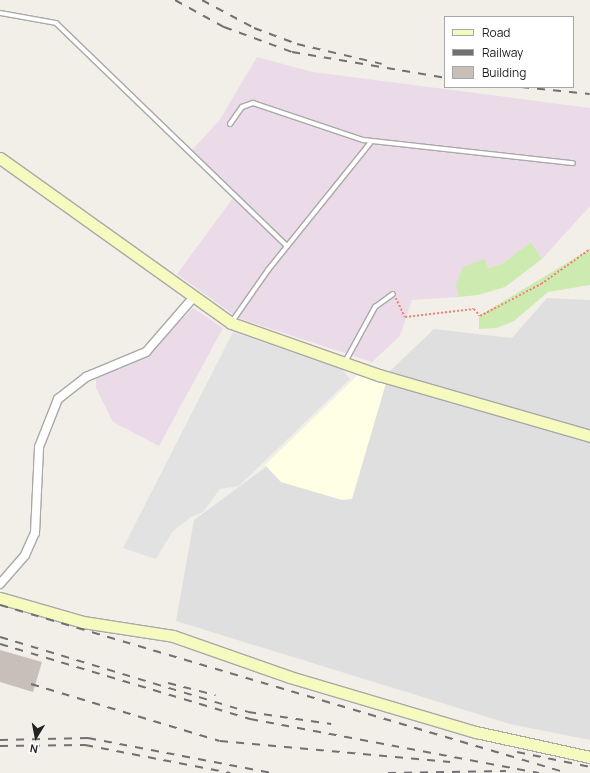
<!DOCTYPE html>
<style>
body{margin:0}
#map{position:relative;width:590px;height:773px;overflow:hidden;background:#f2efe9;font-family:Manrope,sans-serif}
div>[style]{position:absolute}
.residential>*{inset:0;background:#e0dfdf}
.industrial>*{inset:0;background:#ebdbe8}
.education>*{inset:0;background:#ffffe5}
.grass>*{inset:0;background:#cdebb0}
.parking>*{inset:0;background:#e2e2e2}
.building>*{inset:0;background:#c7bfb8}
.path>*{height:1.5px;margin-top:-0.75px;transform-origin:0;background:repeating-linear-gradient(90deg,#fa8072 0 2px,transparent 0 4px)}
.roads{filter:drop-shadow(1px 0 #a9a9a9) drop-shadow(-1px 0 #a9a9a9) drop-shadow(0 1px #a9a9a9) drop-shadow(0 -1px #a9a9a9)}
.lane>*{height:4px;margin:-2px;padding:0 2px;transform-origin:2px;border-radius:2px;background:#fff}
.street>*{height:8px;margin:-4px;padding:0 4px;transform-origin:4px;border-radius:4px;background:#fff}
.secondary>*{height:11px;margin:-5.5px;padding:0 5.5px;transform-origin:5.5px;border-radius:5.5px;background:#f7fabf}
.rail>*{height:2px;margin-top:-1px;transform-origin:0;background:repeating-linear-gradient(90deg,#707070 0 8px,transparent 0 16px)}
span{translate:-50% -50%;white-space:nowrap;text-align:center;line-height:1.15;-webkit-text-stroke:3px #fff;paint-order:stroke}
.legend{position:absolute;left:444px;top:16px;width:130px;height:72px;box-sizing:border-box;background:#fff;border:1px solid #a7a7a7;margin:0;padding:5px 7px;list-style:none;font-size:12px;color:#222}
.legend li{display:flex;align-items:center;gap:8px;height:20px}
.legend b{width:20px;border:1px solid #a7a7a7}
.north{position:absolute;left:16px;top:717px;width:40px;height:40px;-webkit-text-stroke:3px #fff;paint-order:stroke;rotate:190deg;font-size:11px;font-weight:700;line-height:16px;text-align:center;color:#222}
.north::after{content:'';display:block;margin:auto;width:14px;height:18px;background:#222;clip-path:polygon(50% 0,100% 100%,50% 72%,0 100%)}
</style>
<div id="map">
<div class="residential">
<div style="clip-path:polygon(547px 298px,590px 300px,590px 740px,510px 724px,176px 621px,194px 520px,370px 390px,434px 329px,512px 338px)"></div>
</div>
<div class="industrial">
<div style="clip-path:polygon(257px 57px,313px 72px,590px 108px,590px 206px,542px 259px,531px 242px,503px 264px,488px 268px,485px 259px,457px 292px,458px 297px,412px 300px,400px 336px,372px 362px,238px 318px,177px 274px,236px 194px,191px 151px,219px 121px)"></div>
<div style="clip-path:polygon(193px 308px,223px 328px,159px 446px,113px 422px,96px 388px,96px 379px,150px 352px)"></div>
</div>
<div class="education">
<div style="clip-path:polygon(358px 375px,386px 383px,352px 499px,342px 500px,281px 482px,265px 465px)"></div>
</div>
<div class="grass">
<div style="clip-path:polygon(531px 242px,542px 259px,505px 287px,478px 295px,458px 297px,456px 284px,463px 267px,485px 259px,488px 268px,502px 264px)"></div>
<div style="clip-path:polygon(590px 249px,590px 285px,548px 292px,514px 321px,497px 328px,479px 329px,479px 316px)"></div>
</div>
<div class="parking">
<div style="clip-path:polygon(233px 332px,342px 369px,350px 379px,239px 486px,220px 489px,203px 512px,191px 517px,172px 532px,156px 559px,123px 548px)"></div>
</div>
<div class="building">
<div style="clip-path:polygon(0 650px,42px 662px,33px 692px,0 682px)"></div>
</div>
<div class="path">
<div style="left:396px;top:298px;width:21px;rotate:65deg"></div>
<div style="left:405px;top:317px;width:69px;rotate:-6.6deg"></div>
<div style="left:474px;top:309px;width:9px;rotate:49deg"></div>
<div style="left:480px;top:316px;width:69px;rotate:-27.7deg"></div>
<div style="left:541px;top:284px;width:60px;rotate:-35.5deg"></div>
</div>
<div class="roads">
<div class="lane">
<div style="left:0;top:13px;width:57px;rotate:10.1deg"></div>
<div style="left:56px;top:23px;width:321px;rotate:44deg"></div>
<div style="left:230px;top:124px;width:21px;rotate:-55deg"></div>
<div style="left:242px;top:107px;width:12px;rotate:-20deg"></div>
<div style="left:253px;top:103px;width:116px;rotate:18.6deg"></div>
<div style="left:363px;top:140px;width:211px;rotate:6.3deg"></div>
<div style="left:231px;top:323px;width:65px;rotate:-55.1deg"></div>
<div style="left:268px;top:270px;width:164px;rotate:-51.2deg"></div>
<div style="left:345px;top:362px;width:63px;rotate:-61.4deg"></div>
<div style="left:375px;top:307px;width:22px;rotate:-36deg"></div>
</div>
<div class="street">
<div style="left:0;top:584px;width:38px;rotate:-49deg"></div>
<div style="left:25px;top:555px;width:24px;rotate:-66deg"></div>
<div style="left:35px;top:533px;width:86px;rotate:-87.3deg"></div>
<div style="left:39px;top:447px;width:52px;rotate:-68.4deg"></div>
<div style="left:58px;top:399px;width:36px;rotate:-38deg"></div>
<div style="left:86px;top:377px;width:65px;rotate:-22.6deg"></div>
<div style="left:146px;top:352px;width:72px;rotate:-49deg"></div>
</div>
<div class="secondary">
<div style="left:0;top:158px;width:284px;rotate:35.5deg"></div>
<div style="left:231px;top:323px;width:157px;rotate:19.4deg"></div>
<div style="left:379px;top:375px;width:220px;rotate:16.1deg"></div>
<div style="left:0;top:598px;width:86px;rotate:16.1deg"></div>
<div style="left:83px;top:622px;width:91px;rotate:8.8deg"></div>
<div style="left:173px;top:636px;width:124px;rotate:19.3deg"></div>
<div style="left:290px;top:677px;width:194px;rotate:16.5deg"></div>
<div style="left:476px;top:732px;width:117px;rotate:12.4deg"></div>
</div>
</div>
<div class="rail">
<div style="left:175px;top:0;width:56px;rotate:28.9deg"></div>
<div style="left:224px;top:27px;width:72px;rotate:20.2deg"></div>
<div style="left:292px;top:52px;width:155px;rotate:9.6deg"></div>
<div style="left:202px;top:0;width:59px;rotate:28.3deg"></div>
<div style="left:254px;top:28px;width:46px;rotate:20.4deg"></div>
<div style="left:297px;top:44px;width:87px;rotate:13.2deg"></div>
<div style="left:521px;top:87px;width:69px;rotate:5.8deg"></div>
<div style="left:0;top:605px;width:591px;rotate:16.5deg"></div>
<div style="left:0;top:637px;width:259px;rotate:16.8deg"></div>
<div style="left:248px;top:712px;width:84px;rotate:8.2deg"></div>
<div style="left:0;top:644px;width:261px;rotate:16.7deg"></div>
<div style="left:250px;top:719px;width:294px;rotate:10.6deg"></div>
<div style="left:168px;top:683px;width:49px;rotate:14.3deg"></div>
<div style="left:31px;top:684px;width:197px;rotate:16.8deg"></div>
<div style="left:220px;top:741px;width:231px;rotate:5.2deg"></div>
<div style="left:0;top:740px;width:88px;rotate:-1.3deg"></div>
<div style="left:88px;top:738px;width:187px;rotate:10.8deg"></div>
<div style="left:0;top:746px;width:85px;rotate:-0.7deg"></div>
<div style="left:85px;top:745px;width:148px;rotate:10.9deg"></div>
<div style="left:517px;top:752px;width:75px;rotate:11.6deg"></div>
<div style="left:388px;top:773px;width:118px;rotate:-1deg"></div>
</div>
<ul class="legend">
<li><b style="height:5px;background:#f7fabf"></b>Road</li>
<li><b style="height:5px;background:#707070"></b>Railway</li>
<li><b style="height:11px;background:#c7bfb8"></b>Building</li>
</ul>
<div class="north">N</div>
</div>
